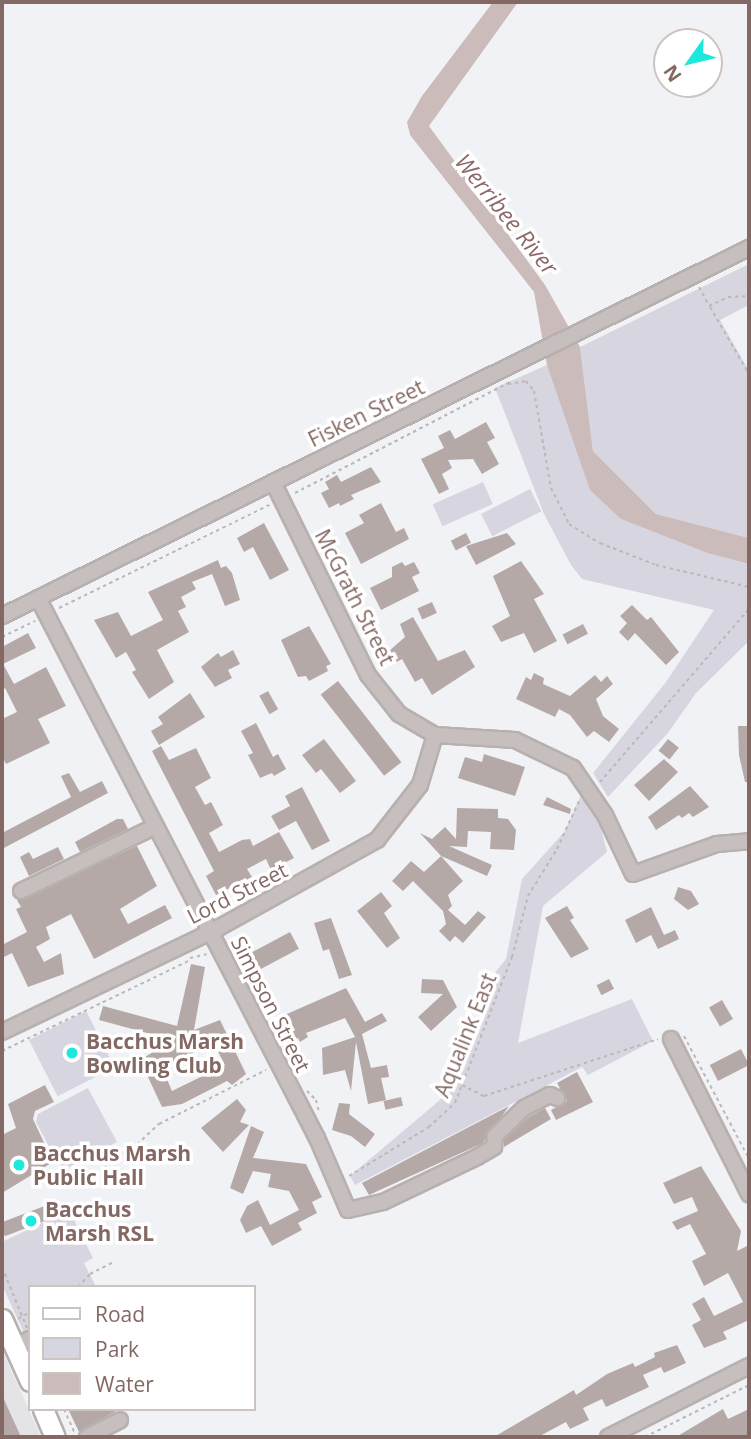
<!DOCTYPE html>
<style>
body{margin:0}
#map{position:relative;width:751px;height:1439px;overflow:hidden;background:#f1f2f5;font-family:"Open Sans",sans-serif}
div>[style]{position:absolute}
.built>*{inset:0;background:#e4e3e5}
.green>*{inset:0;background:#d7d5df;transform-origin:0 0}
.water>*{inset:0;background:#cbb}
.building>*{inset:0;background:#b5a9a8;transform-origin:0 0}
.path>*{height:2px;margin-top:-1px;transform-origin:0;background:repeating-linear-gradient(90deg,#bdb8b7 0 3.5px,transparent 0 7px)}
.roads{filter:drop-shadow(2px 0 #b8b0af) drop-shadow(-2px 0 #b8b0af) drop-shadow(0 2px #b8b0af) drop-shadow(0 -2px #b8b0af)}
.minor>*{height:14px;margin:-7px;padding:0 7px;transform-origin:7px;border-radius:7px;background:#c6bfbd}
.major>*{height:19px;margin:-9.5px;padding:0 9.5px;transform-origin:9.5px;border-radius:9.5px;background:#fff}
.dots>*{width:19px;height:19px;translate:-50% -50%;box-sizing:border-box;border:4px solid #fff;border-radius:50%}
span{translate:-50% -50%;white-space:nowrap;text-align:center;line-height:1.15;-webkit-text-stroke:7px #fff;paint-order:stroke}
.street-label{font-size:21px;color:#836863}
.poi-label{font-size:21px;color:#836863;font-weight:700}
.left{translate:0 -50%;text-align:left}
.water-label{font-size:23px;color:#8e6869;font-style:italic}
.frame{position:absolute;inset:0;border:4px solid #836863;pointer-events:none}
.legend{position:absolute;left:28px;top:1285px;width:228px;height:126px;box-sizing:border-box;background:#fff;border:2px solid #cdc3c1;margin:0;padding:9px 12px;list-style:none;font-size:21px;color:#836863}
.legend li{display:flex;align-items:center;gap:14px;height:35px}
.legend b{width:35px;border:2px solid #cdc3c1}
.north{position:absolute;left:653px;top:28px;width:70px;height:70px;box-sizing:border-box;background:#fff;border:2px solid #cdc3c1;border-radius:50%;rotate:236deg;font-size:19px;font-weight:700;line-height:28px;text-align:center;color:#836863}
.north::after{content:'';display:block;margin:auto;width:24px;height:32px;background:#1ee8db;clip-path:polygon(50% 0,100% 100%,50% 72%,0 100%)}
</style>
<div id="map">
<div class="built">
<div style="clip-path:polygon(2px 1350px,41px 1437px,2px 1437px)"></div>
</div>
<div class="green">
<div style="clip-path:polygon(749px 264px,749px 305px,720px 320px,749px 371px,749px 538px,656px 514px,593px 451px,580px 347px)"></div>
<div style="clip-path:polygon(547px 365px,621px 519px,707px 553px,749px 564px,749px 641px,696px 693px,668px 733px,608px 797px,593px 773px,666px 682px,714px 610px,582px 579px,571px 565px,544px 514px,495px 388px)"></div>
<div style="left:483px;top:482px;width:24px;height:55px;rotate:66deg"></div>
<div style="left:530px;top:489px;width:25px;height:55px;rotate:63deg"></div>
<div style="clip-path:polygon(581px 795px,600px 825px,607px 852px,543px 906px,518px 1043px,632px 999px,653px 1041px,588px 1075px,582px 1067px,355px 1185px,350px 1176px,447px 1094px,468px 1029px,484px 1013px,482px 989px,506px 959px,522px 879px,565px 831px)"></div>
<div style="left:86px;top:1011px;width:63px;height:64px;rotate:63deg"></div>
<div style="clip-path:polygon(88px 1088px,117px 1142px,62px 1171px,36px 1122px,38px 1114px)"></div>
<div style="clip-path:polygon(69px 1210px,93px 1258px,84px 1263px,96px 1287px,30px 1287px,30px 1330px,24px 1333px,2px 1285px,2px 1242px)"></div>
</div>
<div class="water">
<div style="clip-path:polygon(493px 2px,518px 2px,429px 126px,545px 285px,580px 347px,593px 451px,656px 514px,749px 538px,749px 564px,707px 553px,621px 519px,590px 490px,547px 365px,534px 292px,410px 135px,407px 122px,422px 96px)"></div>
</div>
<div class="building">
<div style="clip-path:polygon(486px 422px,495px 438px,487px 442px,499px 464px,482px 474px,473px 459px,448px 460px,452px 468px,442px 474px,449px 489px,439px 494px,421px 459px,444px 448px,438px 436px,450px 430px,455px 439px)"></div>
<div style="clip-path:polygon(371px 467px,381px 482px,351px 495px,354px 499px,340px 506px,339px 503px,329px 508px,321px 493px,329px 489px,325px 482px,337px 475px,341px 482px)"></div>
<div style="clip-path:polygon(381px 503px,396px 532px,404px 528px,409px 539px,361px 564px,345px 533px,364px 523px,359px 515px)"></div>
<div style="clip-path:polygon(264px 523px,289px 570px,270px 580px,253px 547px,244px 552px,237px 538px)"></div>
<div style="left:466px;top:533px;width:11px;height:17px;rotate:63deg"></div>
<div style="clip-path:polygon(507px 533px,516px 544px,476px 565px,466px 546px)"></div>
<div style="clip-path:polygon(218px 560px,221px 568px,226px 566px,232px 573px,240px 600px,225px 606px,212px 574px,192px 582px,196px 589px,181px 597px,186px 607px,178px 611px,189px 632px,157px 650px,174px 682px,149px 699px,132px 672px,136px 670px,126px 652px,116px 658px,94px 620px,118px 612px,131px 636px,163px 620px,148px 592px)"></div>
<div style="clip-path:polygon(521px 561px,544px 594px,534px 599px,557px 641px,534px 653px,524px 633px,501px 642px,492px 626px,510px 616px,493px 576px)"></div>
<div style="clip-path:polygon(402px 562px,405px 566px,414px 562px,420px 573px,412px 577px,419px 591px,381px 610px,370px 588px,392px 577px,392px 567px)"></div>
<div style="left:432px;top:602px;width:12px;height:16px;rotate:66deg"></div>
<div style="clip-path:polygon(632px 605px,647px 620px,651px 617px,679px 652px,666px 665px,635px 633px,628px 641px,619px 632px,627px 623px,620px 616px)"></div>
<div style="clip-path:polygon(413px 617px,438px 661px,465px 650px,475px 667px,432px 695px,422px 678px,415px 682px,402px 659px,395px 663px,389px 651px,405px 637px,400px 624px)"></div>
<div style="left:583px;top:624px;width:11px;height:23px;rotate:63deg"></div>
<div style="clip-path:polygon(309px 626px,331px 664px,326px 666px,328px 671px,309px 681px,306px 676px,298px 677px,281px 640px)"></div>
<div style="clip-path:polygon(28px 633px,36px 648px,3px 664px,14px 684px,46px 667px,66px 706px,38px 719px,50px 743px,6px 764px,2px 756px,2px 719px,17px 712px,5px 688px,2px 690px,2px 647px)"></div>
<div style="clip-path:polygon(233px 650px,240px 664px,228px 670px,232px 678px,215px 687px,201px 667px,218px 653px,221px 657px)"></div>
<div style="clip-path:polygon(534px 673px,544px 678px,543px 684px,570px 696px,595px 675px,601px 682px,607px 676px,613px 684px,596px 699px,603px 716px,619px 729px,609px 742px,594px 731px,587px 737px,570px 715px,559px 709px,555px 717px,516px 699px,526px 677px,531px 680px)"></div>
<div style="left:338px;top:681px;width:103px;height:22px;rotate:52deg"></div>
<div style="left:268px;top:691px;width:21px;height:10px;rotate:61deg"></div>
<div style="clip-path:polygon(190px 693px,205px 717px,159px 745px,151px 731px,163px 724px,158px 717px)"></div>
<div style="clip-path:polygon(256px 723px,273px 757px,278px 754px,286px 769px,274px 776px,272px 773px,260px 778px,248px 755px,253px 753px,241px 731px)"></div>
<div style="clip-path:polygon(738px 726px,749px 726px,749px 782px,745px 782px,739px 755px)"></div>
<div style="clip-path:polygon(324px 739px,356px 781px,340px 793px,321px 769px,316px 773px,302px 755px)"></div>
<div style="left:668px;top:739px;width:14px;height:15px;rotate:39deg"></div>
<div style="clip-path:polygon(161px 746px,169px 760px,196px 748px,211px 778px,195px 787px,205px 805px,211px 802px,223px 825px,209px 833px,219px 852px,242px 840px,250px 839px,253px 846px,279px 832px,294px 858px,271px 870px,266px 859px,247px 869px,252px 877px,216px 895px,206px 876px,214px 871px,152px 751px)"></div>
<div style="clip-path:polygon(484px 754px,525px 767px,515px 796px,458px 778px,465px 757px,482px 762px)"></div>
<div style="clip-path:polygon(664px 759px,678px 772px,649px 801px,634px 785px)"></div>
<div style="clip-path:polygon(69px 773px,80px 792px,102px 781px,108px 793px,2px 849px,2px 833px,71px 797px,61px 776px)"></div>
<div style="clip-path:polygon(690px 786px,709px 807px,693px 817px,689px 813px,682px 818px,679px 815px,656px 830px,648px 817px)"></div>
<div style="clip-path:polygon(302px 787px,330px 841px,312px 850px,296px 821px,279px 830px,271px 816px,290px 806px,285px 796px)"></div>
<div style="clip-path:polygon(547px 797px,571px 809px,570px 814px,543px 805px)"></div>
<div style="clip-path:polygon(457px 808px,498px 809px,498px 818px,508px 819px,516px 830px,514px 850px,490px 849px,491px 832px,468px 831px,467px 847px,449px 846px,492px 865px,487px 876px,441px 856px,420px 833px,432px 839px,445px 827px,456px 839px)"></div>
<div style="clip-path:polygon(117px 819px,123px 819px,128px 829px,80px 852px,75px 842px)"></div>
<div style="clip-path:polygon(137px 846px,157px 886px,120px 909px,128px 924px,165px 905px,172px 918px,94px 959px,71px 914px,46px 927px,50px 939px,36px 947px,44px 962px,61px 953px,64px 974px,28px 987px,12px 953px,2px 958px,2px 945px,27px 932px,16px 909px,21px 907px,17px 900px)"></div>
<div style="clip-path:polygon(58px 847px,64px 859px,29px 876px,20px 857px,29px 852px,33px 859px)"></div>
<div style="clip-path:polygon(441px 856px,463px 881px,448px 895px,452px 906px,448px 910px,465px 925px,478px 911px,486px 917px,463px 943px,455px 936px,450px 942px,439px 931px,446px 924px,443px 911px,413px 881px,403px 891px,392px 881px,411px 861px,424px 872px)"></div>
<div style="clip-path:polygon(678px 887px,691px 891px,699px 904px,688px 910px,674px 899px)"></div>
<div style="clip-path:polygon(381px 892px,392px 906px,384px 913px,400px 938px,387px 948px,357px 911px)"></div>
<div style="clip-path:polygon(567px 906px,574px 918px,570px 920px,589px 949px,571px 958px,545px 918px)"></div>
<div style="clip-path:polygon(651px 907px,664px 935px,675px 930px,679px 939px,658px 949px,651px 935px,636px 943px,625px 920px)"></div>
<div style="clip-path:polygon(331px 918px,352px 975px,339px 979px,329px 949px,323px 951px,314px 923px)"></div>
<div style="left:290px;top:932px;width:19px;height:49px;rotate:62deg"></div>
<div style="clip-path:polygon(evenodd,191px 964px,205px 967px,194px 1030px,220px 1020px,246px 1074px,232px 1085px,227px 1081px,182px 1104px,162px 1107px,140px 1060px,173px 1040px,99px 1020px,103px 1006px,177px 1026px,191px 964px,213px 1042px,225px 1065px,172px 1091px,163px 1070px,213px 1042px)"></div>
<div style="clip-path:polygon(422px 979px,443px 980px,457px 1007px,431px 1031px,418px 1017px,443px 994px,421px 993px)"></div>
<div style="left:609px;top:979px;width:11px;height:14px;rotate:63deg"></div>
<div style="clip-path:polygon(346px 988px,365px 1022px,382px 1013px,387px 1021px,362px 1034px,371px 1068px,387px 1065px,389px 1077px,381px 1078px,386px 1100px,368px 1104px,356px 1042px,351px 1091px,345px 1070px,323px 1075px,322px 1048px,355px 1037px,345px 1018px,306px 1033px,308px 1037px,300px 1042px,298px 1038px,293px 1040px,280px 1017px)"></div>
<div style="left:722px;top:1000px;width:22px;height:15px;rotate:60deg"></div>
<div style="left:741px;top:1049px;width:18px;height:35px;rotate:63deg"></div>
<div style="clip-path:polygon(577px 1072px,593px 1102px,556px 1120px,551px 1110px,567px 1101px,557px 1083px)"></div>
<div style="clip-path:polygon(45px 1085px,54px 1102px,35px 1111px,33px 1119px,53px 1162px,2px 1193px,2px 1135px,16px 1128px,8px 1104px)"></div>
<div style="left:401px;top:1097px;width:9px;height:18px;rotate:77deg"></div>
<div style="clip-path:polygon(237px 1099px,246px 1110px,240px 1122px,249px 1125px,223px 1152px,201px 1128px)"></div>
<div style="clip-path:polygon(339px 1103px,350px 1104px,349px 1114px,375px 1134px,365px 1147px,351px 1136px,332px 1130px)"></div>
<div style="clip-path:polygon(509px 1106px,483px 1143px,369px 1195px,362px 1183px)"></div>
<div style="clip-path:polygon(545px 1108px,551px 1119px,504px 1147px,504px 1140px,530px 1116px)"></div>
<div style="clip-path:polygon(251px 1126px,264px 1132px,253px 1158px,306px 1164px,322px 1197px,312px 1202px,317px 1213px,298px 1223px,302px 1230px,272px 1246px,261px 1226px,246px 1233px,240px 1220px,247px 1206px,258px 1200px,270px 1225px,299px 1210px,289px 1191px,268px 1187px,271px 1174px,253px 1171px,243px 1194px,230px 1188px)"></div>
<div style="clip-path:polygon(701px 1166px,741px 1231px,737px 1251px,749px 1245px,749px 1320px,723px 1332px,727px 1339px,704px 1348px,692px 1325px,701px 1320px,692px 1304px,704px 1297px,714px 1316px,743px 1302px,728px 1273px,704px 1286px,692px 1261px,706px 1254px,690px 1224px,677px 1230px,672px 1222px,698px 1211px,692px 1197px,674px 1204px,663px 1183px)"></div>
<div style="left:55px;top:1202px;width:14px;height:59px;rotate:69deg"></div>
<div style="clip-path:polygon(677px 1345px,686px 1363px,664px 1373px,661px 1367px,643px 1375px,649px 1387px,606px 1407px,602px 1399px,583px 1408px,589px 1420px,570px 1429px,566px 1422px,538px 1437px,494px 1437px,574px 1390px,576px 1395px,607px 1374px,633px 1363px,635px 1367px,655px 1357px,654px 1353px)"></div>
<div style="clip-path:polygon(2px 1395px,21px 1437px,2px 1437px)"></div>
<div style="clip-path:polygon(68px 1409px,135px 1409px,116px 1411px,79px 1432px)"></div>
<div style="clip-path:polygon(723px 1409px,728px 1419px,749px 1409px,749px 1437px,676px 1437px)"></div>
</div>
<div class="path">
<div style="left:699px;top:287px;width:21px;rotate:62deg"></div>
<div style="left:709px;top:306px;width:21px;rotate:-25deg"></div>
<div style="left:728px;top:297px;width:21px;rotate:-3deg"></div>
<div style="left:710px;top:307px;width:78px;rotate:59.8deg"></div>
<div style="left:508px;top:384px;width:18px;rotate:-9deg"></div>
<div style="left:526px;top:381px;width:13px;rotate:51deg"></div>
<div style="left:534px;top:391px;width:98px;rotate:80.1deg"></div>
<div style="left:551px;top:488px;width:40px;rotate:63.4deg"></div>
<div style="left:569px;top:524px;width:36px;rotate:32deg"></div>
<div style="left:600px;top:543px;width:60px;rotate:21.4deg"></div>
<div style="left:656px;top:565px;width:96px;rotate:13.3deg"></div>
<div style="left:295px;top:493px;width:242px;rotate:-27.3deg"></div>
<div style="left:59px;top:608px;width:236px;rotate:-26.1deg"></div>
<div style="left:2px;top:637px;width:37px;rotate:-26deg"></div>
<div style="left:600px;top:782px;width:228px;rotate:-49.3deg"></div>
<div style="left:190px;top:958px;width:17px;rotate:-13deg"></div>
<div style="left:684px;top:1036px;width:139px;rotate:62.1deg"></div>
<div style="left:2px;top:1051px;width:209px;rotate:-25.8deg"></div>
<div style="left:462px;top:1085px;width:25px;rotate:27deg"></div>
<div style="left:484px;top:1096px;width:183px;rotate:-18.1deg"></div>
<div style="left:307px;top:1091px;width:13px;rotate:45deg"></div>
<div style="left:316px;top:1100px;width:12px;rotate:76deg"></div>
<div style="left:109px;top:1176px;width:15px;rotate:-110deg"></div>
<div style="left:104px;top:1162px;width:31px;rotate:-25deg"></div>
<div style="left:132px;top:1149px;width:37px;rotate:-43deg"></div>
<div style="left:159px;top:1124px;width:120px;rotate:-26.8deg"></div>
<div style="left:349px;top:1176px;width:94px;rotate:-31.5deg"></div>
<div style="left:429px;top:1127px;width:35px;rotate:-43deg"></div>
<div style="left:455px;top:1103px;width:157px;rotate:-68.7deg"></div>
<div style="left:512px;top:957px;width:63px;rotate:-75.3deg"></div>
<div style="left:528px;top:896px;width:55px;rotate:-58.3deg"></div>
<div style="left:557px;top:849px;width:55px;rotate:-65.3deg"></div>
<div style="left:2px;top:1267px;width:66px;rotate:67.7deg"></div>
<div style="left:78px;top:1287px;width:18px;rotate:-47deg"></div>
<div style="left:90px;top:1274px;width:28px;rotate:-27deg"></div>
<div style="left:18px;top:1319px;width:14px;rotate:-30deg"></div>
<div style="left:64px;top:1409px;width:27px;rotate:66deg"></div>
<div style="left:645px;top:1437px;width:116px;rotate:-26.6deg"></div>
</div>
<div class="roads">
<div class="minor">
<div style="left:273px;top:482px;width:215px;rotate:63.8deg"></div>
<div style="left:368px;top:675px;width:50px;rotate:51.5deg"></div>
<div style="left:399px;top:714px;width:42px;rotate:30.3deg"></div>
<div style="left:435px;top:735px;width:80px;rotate:3.6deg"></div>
<div style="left:515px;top:740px;width:64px;rotate:25.8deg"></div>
<div style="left:573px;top:768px;width:57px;rotate:55.8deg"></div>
<div style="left:605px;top:815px;width:65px;rotate:64.6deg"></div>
<div style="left:633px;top:874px;width:89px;rotate:-19.7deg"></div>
<div style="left:717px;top:844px;width:32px;rotate:-5deg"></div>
<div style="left:38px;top:598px;width:608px;rotate:62.68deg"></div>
<div style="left:317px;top:1138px;width:78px;rotate:66.7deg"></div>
<div style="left:348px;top:1210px;width:36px;rotate:-13deg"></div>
<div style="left:383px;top:1202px;width:104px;rotate:-25.6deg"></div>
<div style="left:477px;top:1157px;width:20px;rotate:-30deg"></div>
<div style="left:494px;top:1147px;width:11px;rotate:-85deg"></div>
<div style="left:495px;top:1136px;width:40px;rotate:-44deg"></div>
<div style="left:524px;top:1108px;width:29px;rotate:-27deg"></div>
<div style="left:550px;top:1095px;width:8px;rotate:23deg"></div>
<div style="left:2px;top:616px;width:833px;rotate:-26.23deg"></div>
<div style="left:21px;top:891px;width:148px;rotate:-25.7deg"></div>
<div style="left:2px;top:1032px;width:232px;rotate:-25.6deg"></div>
<div style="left:211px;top:932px;width:190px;rotate:-29deg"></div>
<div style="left:377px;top:840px;width:70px;rotate:-52deg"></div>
<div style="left:420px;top:785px;width:52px;rotate:-73.3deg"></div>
<div style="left:671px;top:1039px;width:174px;rotate:63.3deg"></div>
<div style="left:14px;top:1347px;width:18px;rotate:-27deg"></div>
<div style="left:87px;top:1437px;width:37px;rotate:-27deg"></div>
<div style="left:608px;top:1437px;width:158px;rotate:-26.7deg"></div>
</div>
<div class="major">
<div style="left:2px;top:1319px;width:68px;rotate:65.7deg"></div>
<div style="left:43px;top:1409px;width:30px;rotate:67deg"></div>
</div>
</div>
<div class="dots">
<div style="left:72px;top:1053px;background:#1ee8db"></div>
<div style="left:19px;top:1165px;background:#1ee8db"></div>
<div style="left:31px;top:1221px;background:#1ee8db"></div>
</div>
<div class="street-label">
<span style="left:366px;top:413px;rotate:-26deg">Fisken Street</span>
<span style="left:355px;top:597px;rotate:63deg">McGrath Street</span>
<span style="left:237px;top:893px;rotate:-27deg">Lord Street</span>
<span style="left:271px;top:1004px;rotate:63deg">Simpson Street</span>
<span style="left:465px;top:1035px;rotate:-68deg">Aqualink East</span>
</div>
<div class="poi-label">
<span class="left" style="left:86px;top:1053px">Bacchus Marsh<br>Bowling Club</span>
<span class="left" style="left:33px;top:1165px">Bacchus Marsh<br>Public Hall</span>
<span class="left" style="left:45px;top:1221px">Bacchus<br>Marsh RSL</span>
</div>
<div class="water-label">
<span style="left:507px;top:214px;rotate:51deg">Werribee River</span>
</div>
<div class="frame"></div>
<ul class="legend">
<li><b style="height:9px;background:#fff"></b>Road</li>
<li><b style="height:19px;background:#d7d5df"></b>Park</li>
<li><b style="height:19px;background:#cbb"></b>Water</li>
</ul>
<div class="north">N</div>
</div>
